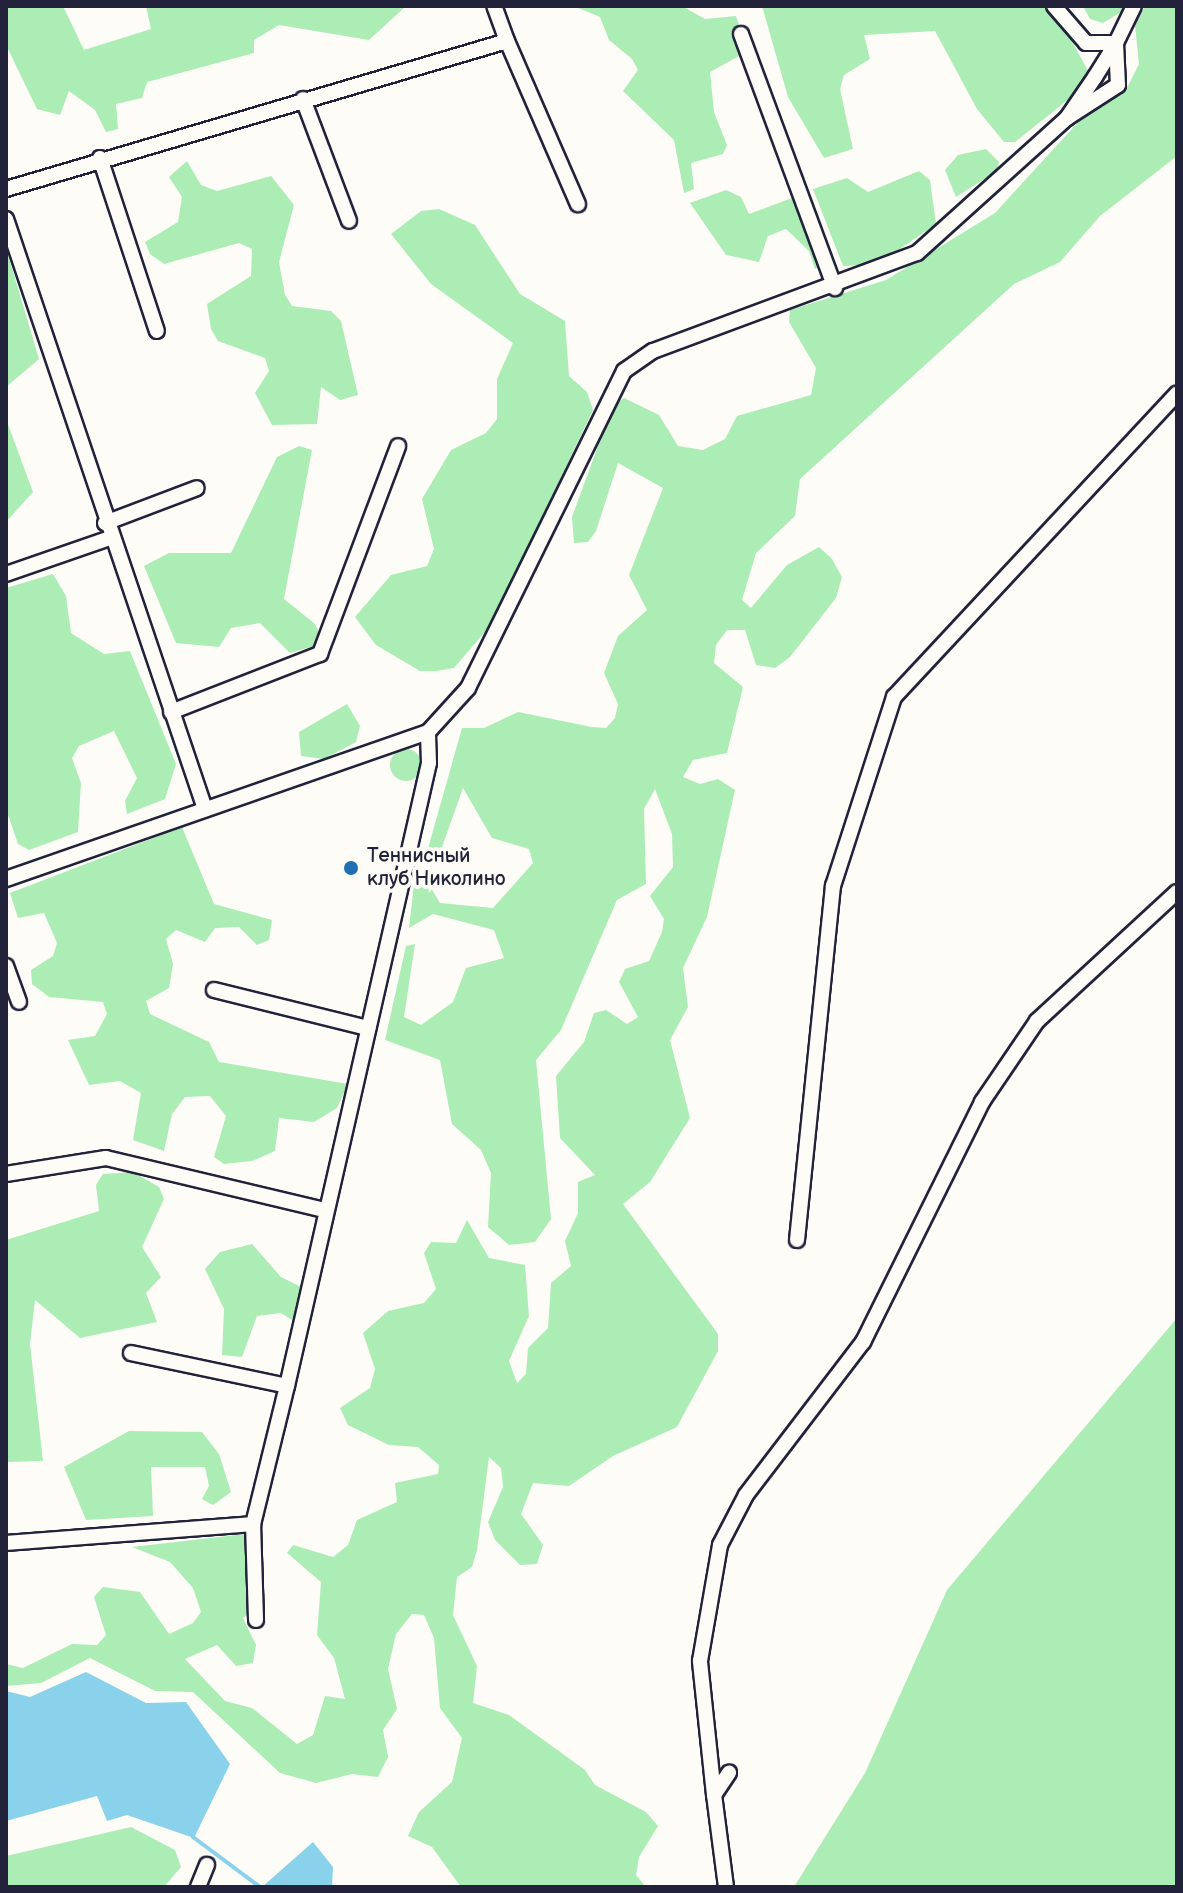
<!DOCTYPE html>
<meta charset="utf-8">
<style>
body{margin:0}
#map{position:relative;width:1183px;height:1893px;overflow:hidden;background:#fdfcf7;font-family:"Balsamiq Sans",sans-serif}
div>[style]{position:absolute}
.green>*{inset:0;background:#acedb6}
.round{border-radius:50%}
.water>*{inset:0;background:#8ad1ec}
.stream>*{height:4px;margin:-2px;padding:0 2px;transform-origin:2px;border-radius:2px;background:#8ad1ec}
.roads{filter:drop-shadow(2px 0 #22223b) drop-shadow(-2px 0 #22223b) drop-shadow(0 2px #22223b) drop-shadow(0 -2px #22223b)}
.street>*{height:14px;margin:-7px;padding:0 7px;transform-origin:7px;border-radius:7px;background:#fdfcf7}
.dots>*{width:22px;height:22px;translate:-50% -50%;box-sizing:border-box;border:4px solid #fdfcf7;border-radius:50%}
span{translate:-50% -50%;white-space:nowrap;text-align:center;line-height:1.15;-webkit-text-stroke:8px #fdfcf7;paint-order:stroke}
.poi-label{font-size:20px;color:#22223b}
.left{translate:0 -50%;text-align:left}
.frame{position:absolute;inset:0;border:8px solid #22223b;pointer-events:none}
</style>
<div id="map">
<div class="green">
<div style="clip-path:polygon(6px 6px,63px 6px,84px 50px,151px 29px,146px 6px,406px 6px,369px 40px,279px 25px,254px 40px,254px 53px,147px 82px,142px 98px,116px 104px,118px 129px,106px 132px,95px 110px,69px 91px,60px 115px,37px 109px,6px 45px)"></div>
<div style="clip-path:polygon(682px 6px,705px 19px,736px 16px,748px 51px,710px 72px,714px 112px,727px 145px,723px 154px,691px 163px,694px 189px,684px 193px,674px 140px,623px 91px,638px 70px,632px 59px,609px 40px,600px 17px,576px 7px)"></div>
<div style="clip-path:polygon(762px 6px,1053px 6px,1088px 71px,1080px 90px,1015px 142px,1004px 142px,977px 109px,935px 31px,864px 35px,870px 59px,844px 75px,840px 89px,853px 149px,824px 158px,788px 97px)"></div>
<div style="clip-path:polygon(1083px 6px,1131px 6px,1103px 23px,1090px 19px)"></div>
<div style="clip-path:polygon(1145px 6px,1177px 6px,1177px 156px,1100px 216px,1060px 262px,1014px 284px,800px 479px,795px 516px,756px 553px,742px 600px,751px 608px,787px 565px,819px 547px,832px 559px,842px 577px,836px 598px,790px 657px,775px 668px,756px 665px,745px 630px,727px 630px,716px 645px,714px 663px,743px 687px,727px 753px,693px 760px,683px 777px,700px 784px,718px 779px,735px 790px,707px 917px,683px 968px,688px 1007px,670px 1040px,690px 1118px,650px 1182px,623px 1204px,718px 1334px,718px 1351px,677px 1427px,613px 1456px,569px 1486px,533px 1483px,521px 1514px,543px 1545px,537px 1564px,520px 1565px,495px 1540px,488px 1522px,503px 1487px,501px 1468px,489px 1457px,477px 1550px,472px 1567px,457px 1577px,453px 1615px,477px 1666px,473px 1703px,509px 1715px,585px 1770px,595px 1785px,646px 1812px,658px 1826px,639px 1857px,636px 1875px,646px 1887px,461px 1887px,432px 1847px,408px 1836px,419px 1812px,452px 1782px,462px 1738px,440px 1708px,434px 1638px,424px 1615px,412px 1614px,396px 1634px,388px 1669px,397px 1709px,383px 1730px,388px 1757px,378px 1777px,352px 1774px,316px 1783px,280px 1773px,193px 1692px,155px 1691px,90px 1658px,41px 1683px,6px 1686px,6px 1664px,23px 1668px,72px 1644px,97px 1645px,106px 1635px,94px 1597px,103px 1587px,140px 1592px,169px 1634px,193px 1623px,201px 1612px,193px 1588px,170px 1562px,132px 1547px,245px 1534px,254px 1541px,254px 1610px,243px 1618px,256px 1645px,253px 1663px,236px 1666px,217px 1645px,185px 1659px,225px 1701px,252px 1708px,297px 1744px,313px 1735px,325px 1696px,345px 1699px,334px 1658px,317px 1635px,321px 1582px,287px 1553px,293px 1545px,333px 1557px,348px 1545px,357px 1520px,397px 1502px,395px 1483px,438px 1474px,439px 1465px,418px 1447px,389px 1445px,348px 1425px,340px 1408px,370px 1388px,375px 1369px,363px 1333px,388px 1311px,424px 1303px,436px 1289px,424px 1253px,431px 1242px,456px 1243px,467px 1220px,489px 1258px,525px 1265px,529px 1316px,509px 1361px,517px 1383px,526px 1374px,528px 1348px,548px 1328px,551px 1283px,571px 1266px,565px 1241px,578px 1213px,578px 1182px,595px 1175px,560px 1138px,556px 1076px,584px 1042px,594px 1013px,606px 1010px,627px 1024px,638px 1017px,619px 982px,625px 969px,649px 961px,662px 932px,664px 919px,650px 896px,673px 867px,672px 834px,655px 789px,644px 809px,646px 884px,617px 900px,561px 1030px,536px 1060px,551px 1219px,535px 1242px,509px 1245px,488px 1227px,491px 1173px,481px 1150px,452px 1124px,440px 1060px,385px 1040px,406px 946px,415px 944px,404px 1017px,421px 1025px,453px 1002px,466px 968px,504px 958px,494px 930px,433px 914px,409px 928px,414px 884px,428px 883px,440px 903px,493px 908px,533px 863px,529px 849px,492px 838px,463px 788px,437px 861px,427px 852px,462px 728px,484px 728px,518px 712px,592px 727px,606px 728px,615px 718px,618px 704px,604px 673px,618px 636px,647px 610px,629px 575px,663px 488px,618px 463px,596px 531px,588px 542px,574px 543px,572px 517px,613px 405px,624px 398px,659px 415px,678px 446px,703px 450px,725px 439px,737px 416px,811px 395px,816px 368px,789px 322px,790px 310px,886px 280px,995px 213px,1103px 95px,1128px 86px,1139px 64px,1135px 25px)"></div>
<div style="clip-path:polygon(986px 149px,999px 162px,997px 171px,956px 197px,945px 170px,958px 155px)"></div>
<div style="clip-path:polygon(187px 161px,201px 185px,217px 191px,271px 176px,294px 205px,279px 262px,285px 295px,292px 306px,331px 311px,341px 321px,358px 395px,340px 400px,321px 387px,317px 424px,272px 425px,255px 393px,269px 371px,265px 358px,218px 341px,211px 329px,207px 304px,251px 276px,252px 249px,239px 243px,164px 264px,150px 254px,145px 242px,178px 222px,182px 197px,169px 177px)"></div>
<div style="clip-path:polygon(919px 171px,930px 180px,936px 224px,878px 264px,843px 266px,813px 189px,847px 178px,868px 192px)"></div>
<div style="clip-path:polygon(726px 190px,741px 197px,749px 214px,792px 198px,807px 207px,823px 266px,815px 269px,809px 251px,786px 229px,768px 236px,759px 262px,726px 255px,690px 203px)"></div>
<div style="clip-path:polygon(439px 209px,475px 225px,520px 294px,565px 321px,569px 376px,587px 392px,593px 410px,490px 626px,454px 668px,437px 671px,420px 671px,376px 645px,355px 617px,391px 575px,427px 566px,434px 549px,422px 499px,451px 450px,486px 433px,497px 419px,497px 379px,513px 343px,431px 284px,391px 234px,421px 211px)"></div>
<div style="clip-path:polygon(6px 248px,39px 359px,6px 387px)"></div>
<div style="clip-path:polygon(6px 419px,33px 492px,6px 522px)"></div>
<div style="clip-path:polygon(299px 446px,312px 450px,284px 599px,315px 624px,320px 635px,314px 646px,290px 653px,260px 623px,231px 628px,219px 647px,176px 643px,144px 566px,169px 553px,231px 553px,277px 457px)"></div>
<div style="clip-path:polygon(53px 574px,66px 596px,71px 633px,104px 654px,130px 651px,176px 764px,165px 799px,127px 814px,125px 801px,137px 778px,114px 731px,79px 746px,72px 758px,81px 783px,78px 832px,29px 850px,18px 844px,6px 809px,6px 588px)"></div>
<div style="clip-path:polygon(347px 704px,360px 726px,356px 742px,324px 759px,301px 756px,299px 732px)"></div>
<div class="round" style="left:390px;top:749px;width:32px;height:32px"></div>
<div style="clip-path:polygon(182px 827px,214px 904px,272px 920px,269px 940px,257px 945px,239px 927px,215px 928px,205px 942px,176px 930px,166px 939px,173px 964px,169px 988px,146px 1001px,150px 1014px,209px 1042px,219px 1062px,348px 1084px,337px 1108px,314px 1122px,279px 1118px,275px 1151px,252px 1161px,224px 1164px,214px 1157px,226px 1116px,210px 1096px,185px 1097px,172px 1114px,164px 1151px,133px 1140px,141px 1093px,120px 1081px,89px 1085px,68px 1040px,95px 1036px,107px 1014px,103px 1002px,49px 997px,32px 984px,31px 970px,53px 956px,57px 943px,44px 913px,18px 918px,10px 893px)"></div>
<div style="clip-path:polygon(133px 1172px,159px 1187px,164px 1199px,142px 1247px,161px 1277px,146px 1293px,157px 1322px,80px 1338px,35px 1300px,30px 1344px,43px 1461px,6px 1462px,6px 1240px,99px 1211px,96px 1185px,103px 1174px)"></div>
<div style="clip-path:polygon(252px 1244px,281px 1277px,305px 1289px,309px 1302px,292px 1320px,281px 1313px,257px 1316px,242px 1357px,222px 1355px,224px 1309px,205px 1269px,220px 1252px)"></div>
<div style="clip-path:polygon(1177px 1318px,1177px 1887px,794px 1887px,865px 1773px,947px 1590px)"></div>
<div style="clip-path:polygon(129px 1431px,202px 1432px,219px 1454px,231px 1492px,213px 1505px,202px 1499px,209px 1486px,205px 1467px,151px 1467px,153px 1516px,86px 1520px,64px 1467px)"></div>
<div style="clip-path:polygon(131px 1827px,175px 1850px,181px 1867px,164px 1887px,6px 1887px,6px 1856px)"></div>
</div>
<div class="water">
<div style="clip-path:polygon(86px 1672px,146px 1703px,186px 1702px,230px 1764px,194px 1838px,127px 1815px,107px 1821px,97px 1796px,6px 1821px,6px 1691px,30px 1697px)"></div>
<div style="clip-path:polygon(313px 1842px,333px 1867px,332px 1887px,262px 1887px)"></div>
</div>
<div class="stream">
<div style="left:193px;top:1837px;width:84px;rotate:36.7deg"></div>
</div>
<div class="roads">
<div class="street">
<div style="left:1054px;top:6px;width:49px;rotate:49.1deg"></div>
<div style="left:1086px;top:43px;width:30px"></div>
<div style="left:1116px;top:43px;width:41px;rotate:-64.1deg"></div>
<div style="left:741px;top:34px;width:271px;rotate:69.7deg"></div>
<div style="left:507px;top:41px;width:178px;rotate:66.5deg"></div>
<div style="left:1116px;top:43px;width:42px;rotate:87.3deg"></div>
<div style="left:1118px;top:85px;width:61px;rotate:147.1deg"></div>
<div style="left:1067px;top:118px;width:50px;rotate:-55.7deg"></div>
<div style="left:1095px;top:77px;width:40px;rotate:-58deg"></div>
<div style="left:303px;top:99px;width:130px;rotate:69.3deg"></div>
<div style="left:100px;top:158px;width:182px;rotate:71.8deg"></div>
<div style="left:6px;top:189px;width:522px;rotate:-16.46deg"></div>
<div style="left:507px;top:41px;width:37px;rotate:-110deg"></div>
<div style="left:6px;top:219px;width:623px;rotate:71.36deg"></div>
<div style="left:105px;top:523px;width:98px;rotate:-20.8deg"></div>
<div style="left:6px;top:574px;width:110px;rotate:-19.1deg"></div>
<div style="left:171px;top:712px;width:160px;rotate:-21.3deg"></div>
<div style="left:320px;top:654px;width:222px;rotate:-69.4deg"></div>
<div style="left:6px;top:879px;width:447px;rotate:-19.2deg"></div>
<div style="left:428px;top:732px;width:59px;rotate:-47.7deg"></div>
<div style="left:468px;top:688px;width:353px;rotate:-63.8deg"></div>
<div style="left:624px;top:371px;width:35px;rotate:-35deg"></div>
<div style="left:653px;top:351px;width:282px;rotate:-20.4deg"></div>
<div style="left:917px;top:253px;width:202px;rotate:-42deg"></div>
<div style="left:6px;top:966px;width:38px;rotate:70deg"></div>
<div style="left:214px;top:990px;width:159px;rotate:13.9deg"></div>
<div style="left:6px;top:1174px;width:101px;rotate:-9.1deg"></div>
<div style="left:106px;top:1158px;width:225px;rotate:13.4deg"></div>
<div style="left:797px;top:1240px;width:356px;rotate:-84.2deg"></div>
<div style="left:833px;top:886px;width:199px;rotate:-72.1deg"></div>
<div style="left:894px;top:697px;width:415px;rotate:-47deg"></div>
<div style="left:131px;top:1353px;width:159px;rotate:11.9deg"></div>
<div style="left:287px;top:1386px;width:142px;rotate:103.8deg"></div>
<div style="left:287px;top:1386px;width:639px;rotate:-77.16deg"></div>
<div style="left:429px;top:763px;width:31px;rotate:-92deg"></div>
<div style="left:6px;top:1543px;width:248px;rotate:-4.4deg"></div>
<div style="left:253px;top:1524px;width:96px;rotate:88.2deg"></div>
<div style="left:714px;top:1795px;width:135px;rotate:-96deg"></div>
<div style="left:700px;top:1661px;width:118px;rotate:-80.2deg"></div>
<div style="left:720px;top:1545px;width:56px;rotate:-62.5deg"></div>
<div style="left:746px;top:1495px;width:193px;rotate:-52.6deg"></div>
<div style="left:863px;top:1342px;width:268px;rotate:-63.6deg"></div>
<div style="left:982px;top:1102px;width:98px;rotate:-55.8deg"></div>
<div style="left:1037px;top:1021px;width:190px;rotate:-42.7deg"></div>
<div style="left:198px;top:1887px;width:24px;rotate:-68deg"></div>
<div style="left:726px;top:1887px;width:93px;rotate:-97.4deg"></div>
<div style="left:714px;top:1795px;width:27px;rotate:-56deg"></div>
</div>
</div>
<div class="dots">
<div style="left:351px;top:868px;background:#1f6fb2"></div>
</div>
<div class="poi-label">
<span class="left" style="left:367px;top:868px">Теннисный<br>клуб Николино</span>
</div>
<div class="frame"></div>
</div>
